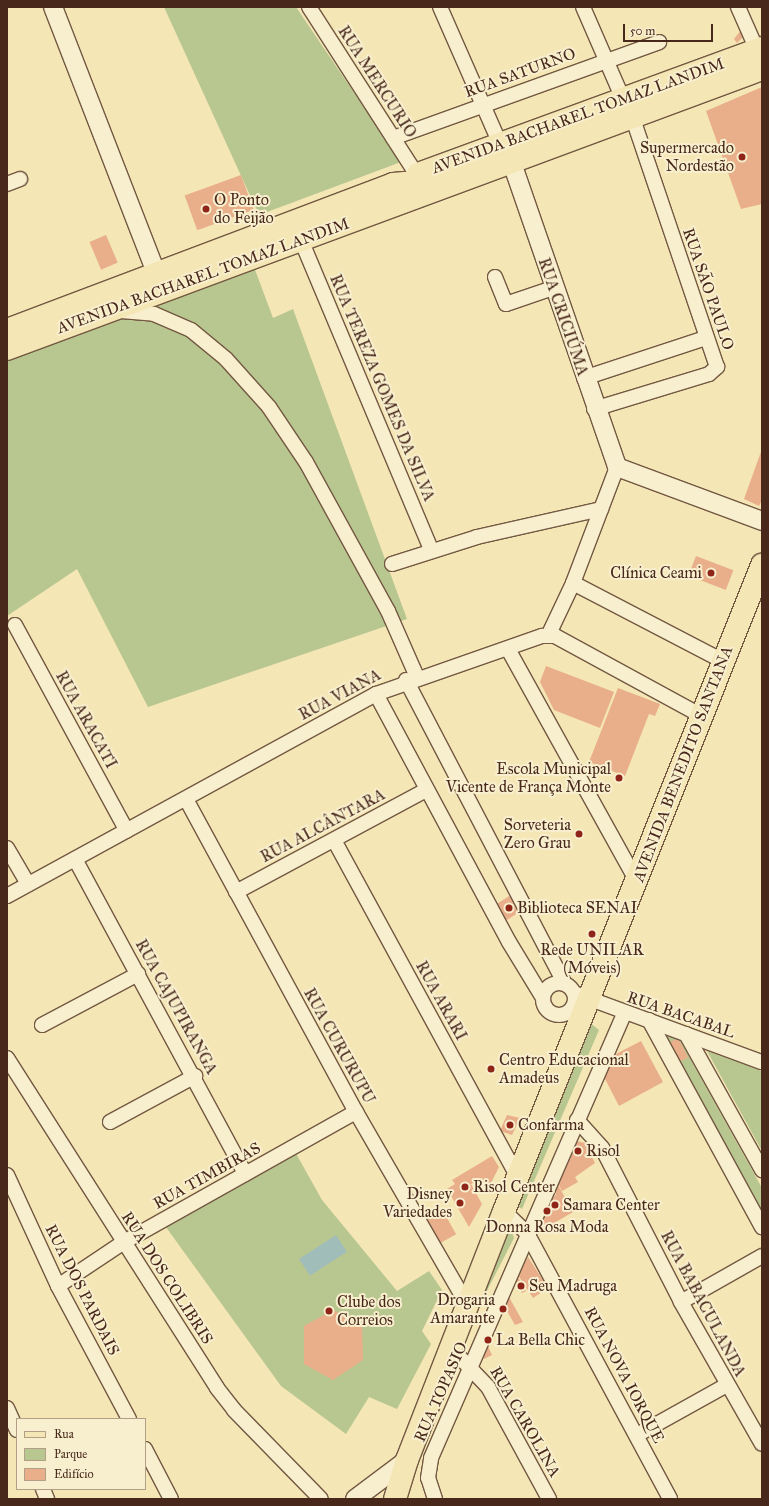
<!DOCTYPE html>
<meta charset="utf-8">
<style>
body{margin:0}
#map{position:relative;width:769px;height:1506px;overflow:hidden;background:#f4e6b5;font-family:"IM FELL Great Primer",serif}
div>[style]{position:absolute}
.green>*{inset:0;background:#b8c690}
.water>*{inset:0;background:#a1bdb9;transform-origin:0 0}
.building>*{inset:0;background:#e9ae8a;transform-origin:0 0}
.roads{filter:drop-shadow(1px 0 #735842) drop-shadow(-1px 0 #735842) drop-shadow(0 1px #735842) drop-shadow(0 -1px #735842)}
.minor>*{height:14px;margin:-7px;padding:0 7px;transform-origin:7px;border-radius:7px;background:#f8efcf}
.minor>.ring{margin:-7px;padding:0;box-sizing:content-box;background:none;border:14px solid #f8efcf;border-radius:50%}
.tertiary>*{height:18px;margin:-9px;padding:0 9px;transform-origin:9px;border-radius:9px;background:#f8efcf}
.primary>*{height:22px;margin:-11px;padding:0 11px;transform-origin:11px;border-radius:11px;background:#f4e6b5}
.trunk>*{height:22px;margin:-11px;padding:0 11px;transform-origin:11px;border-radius:11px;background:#f4e6b5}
.dots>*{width:11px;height:11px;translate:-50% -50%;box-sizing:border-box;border:2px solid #f8efcf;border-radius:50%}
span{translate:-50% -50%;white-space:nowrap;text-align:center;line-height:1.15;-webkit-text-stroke:4px #f8efcf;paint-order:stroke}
.street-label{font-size:16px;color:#48281b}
.poi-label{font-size:16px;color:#48281b}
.right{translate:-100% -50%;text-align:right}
.left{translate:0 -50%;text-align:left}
.frame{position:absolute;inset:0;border:8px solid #48281b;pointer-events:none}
.legend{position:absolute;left:16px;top:1418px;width:130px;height:72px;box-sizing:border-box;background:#f8efcf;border:1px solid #b29f87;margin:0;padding:5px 7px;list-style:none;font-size:12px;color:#48281b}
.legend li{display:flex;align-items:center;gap:8px;height:20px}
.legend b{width:20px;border:1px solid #b29f87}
.scale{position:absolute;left:623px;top:24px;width:90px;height:18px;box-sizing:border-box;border:2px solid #48281b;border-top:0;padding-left:5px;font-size:12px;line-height:14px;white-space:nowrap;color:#48281b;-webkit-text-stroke:3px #f8efcf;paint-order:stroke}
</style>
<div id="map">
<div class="green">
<div style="clip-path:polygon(164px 7px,296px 7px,401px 162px,259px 215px)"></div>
<div style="clip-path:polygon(254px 267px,273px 318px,293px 309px,407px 619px,148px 707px,77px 569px,7px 616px,7px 360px)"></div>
<div style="clip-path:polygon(589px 1022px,599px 1030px,522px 1209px,515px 1204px)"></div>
<div style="clip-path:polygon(671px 1032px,677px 1035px,762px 1188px,762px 1211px,666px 1036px)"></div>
<div style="clip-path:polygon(707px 1051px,762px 1071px,762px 1151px)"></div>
<div style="clip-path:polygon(294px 1150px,322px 1200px,397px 1291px,429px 1271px,442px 1290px,422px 1331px,431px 1344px,397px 1409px,369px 1397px,346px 1434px,281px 1386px,163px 1223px)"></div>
<div style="clip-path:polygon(509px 1225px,514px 1238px,473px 1318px)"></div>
</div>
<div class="water">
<div style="left:336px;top:1235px;width:20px;height:44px;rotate:57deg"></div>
</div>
<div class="building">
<div style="clip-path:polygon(741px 30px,746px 34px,737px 43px,734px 39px)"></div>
<div style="clip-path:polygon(762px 87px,762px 204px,741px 209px,706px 111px)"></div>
<div style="left:241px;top:175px;width:37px;height:60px;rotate:70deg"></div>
<div style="left:106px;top:235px;width:30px;height:18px;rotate:67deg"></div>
<div style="clip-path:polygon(762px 449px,762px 500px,759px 506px,744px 499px)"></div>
<div style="left:696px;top:556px;width:40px;height:21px;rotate:21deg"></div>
<div style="clip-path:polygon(546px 666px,614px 692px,600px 728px,554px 710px,540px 682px)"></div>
<div style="clip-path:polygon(618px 688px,660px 704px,655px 716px,649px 714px,625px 776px,589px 762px)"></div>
<div style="left:511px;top:895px;width:19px;height:17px;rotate:58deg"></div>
<div style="left:678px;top:1038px;width:22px;height:10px;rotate:63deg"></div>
<div style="clip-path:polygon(641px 1041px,663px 1082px,619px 1106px,604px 1077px,614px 1055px)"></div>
<div style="clip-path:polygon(507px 1115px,520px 1118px,512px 1135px,500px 1131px)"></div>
<div style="clip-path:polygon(572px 1140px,585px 1143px,595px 1163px,575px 1177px,578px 1182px,562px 1191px,556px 1179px)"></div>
<div style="clip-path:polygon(492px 1156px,499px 1167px,488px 1189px,482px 1178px,471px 1184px,482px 1204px,469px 1227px,447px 1189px,455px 1184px,452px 1180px)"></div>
<div style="clip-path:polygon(557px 1183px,573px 1212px,537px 1233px,533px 1225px,556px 1194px,552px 1188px)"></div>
<div style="left:442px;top:1209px;width:29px;height:20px;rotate:61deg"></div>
<div style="clip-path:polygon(528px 1257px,548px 1288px,533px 1298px,518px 1275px)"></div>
<div style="clip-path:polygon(518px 1277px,526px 1291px,522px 1293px,515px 1282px)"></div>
<div style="clip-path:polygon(505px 1290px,523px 1322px,515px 1325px,507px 1311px,502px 1314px,499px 1307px)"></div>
<div style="clip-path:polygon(333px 1310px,362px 1325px,363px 1360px,333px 1380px,304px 1364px,304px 1326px)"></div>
<div style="clip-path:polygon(486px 1342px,492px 1355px,484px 1359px,480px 1352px)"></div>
</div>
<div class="roads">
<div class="minor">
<div style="left:309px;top:7px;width:200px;rotate:57.3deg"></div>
<div style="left:440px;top:7px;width:150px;rotate:66.3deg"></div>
<div style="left:583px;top:7px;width:100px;rotate:66.5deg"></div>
<div style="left:738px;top:7px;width:47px;rotate:66.2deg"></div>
<div style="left:393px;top:138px;width:283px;rotate:-19.8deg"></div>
<div style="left:7px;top:184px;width:14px;rotate:-21deg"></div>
<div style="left:301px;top:240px;width:336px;rotate:67.2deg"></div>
<div style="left:495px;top:277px;width:29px;rotate:68deg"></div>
<div style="left:506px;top:304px;width:50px;rotate:-18.8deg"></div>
<div style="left:121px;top:311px;width:33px;rotate:5deg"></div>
<div style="left:154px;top:314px;width:40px;rotate:23.4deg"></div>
<div style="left:191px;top:330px;width:45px;rotate:39.6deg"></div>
<div style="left:226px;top:359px;width:64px;rotate:48.1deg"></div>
<div style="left:269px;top:407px;width:66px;rotate:56.1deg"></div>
<div style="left:306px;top:462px;width:170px;rotate:61.2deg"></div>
<div style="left:388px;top:611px;width:72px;rotate:66.3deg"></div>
<div style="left:584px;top:378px;width:128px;rotate:-18.2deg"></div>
<div style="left:594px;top:409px;width:120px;rotate:-16.9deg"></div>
<div style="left:709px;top:374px;width:11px;rotate:-41deg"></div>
<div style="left:717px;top:367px;width:259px;rotate:-108.7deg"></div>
<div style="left:392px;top:564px;width:89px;rotate:-17.6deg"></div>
<div style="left:477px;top:537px;width:127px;rotate:-12.7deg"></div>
<div style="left:573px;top:583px;width:169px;rotate:27.5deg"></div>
<div style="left:15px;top:625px;width:234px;rotate:61.5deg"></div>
<div style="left:548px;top:636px;width:59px;rotate:-64.7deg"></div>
<div style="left:573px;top:583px;width:124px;rotate:-69.2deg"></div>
<div style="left:508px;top:649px;width:266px;rotate:61deg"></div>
<div style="left:406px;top:680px;width:341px;rotate:62.4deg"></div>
<div style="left:376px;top:694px;width:281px;rotate:61.8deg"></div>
<div style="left:509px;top:942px;width:66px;rotate:58.7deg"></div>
<div style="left:186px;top:799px;width:356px;rotate:61.5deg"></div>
<div style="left:356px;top:1112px;width:224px;rotate:60deg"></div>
<div style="left:334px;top:840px;width:384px;rotate:61.4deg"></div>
<div style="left:7px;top:848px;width:42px;rotate:59.7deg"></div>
<div style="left:75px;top:859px;width:358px;rotate:61.6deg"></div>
<div style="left:236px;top:892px;width:216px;rotate:-28.2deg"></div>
<div style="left:7px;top:896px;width:421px;rotate:-28.7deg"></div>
<div style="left:376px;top:694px;width:176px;rotate:-19.3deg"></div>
<div style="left:542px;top:636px;width:13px"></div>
<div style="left:555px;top:636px;width:167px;rotate:28.6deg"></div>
<div class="ring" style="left:543px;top:983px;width:18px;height:18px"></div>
<div style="left:574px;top:993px;width:200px;rotate:20.2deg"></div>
<div style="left:649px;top:1020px;width:236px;rotate:61.4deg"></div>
<div style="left:42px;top:1025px;width:109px;rotate:-28deg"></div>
<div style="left:686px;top:1034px;width:156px;rotate:60.8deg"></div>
<div style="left:7px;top:1058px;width:391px;rotate:57.5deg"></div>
<div style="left:217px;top:1388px;width:28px;rotate:52deg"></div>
<div style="left:234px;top:1410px;width:124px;rotate:45.7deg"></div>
<div style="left:577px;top:1120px;width:38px;rotate:48deg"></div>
<div style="left:602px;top:1148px;width:173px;rotate:62.8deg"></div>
<div style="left:681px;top:1302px;width:163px;rotate:60.3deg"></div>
<div style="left:110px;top:1122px;width:97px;rotate:-28.4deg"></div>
<div style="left:7px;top:1175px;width:122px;rotate:65.3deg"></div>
<div style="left:58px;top:1286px;width:151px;rotate:61.9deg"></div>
<div style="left:504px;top:1211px;width:32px;rotate:44deg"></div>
<div style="left:527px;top:1233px;width:302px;rotate:61.7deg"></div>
<div style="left:58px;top:1286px;width:79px;rotate:-33.7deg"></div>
<div style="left:124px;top:1242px;width:266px;rotate:-29.3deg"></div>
<div style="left:681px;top:1302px;width:93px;rotate:-29.6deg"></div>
<div style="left:451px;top:1348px;width:54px;rotate:46.5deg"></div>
<div style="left:488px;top:1387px;width:128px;rotate:61.4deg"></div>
<div style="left:7px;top:1408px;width:24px;rotate:66deg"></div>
<div style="left:637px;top:1435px;width:103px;rotate:-29.1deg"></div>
<div style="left:145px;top:1449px;width:56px;rotate:62.5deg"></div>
<div style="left:43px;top:1489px;width:11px;rotate:68deg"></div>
<div style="left:435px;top:1499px;width:22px;rotate:-108deg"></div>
<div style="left:428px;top:1478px;width:20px;rotate:-81deg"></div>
<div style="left:431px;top:1458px;width:484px;rotate:-66.5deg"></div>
</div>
<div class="tertiary">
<div style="left:53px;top:7px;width:285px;rotate:68.8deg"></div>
<div style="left:513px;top:166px;width:318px;rotate:70.9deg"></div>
<div style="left:617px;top:467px;width:155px;rotate:20.4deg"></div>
<div style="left:355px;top:1499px;width:65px;rotate:-36.9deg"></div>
</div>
<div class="primary">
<div style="left:418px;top:174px;width:366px;rotate:-20.1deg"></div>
<div style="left:395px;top:1499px;width:41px;rotate:-72.9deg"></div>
<div style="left:407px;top:1460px;width:267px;rotate:-68.7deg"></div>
<div style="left:504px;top:1211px;width:696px;rotate:-68.23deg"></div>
</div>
<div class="trunk">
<div style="left:7px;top:330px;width:413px;rotate:-20.7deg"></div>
<div style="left:393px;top:184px;width:32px;rotate:-5deg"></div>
<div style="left:425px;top:181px;width:18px;rotate:-19deg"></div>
<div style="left:7px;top:349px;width:805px;rotate:-20.35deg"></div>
</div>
</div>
<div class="dots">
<div style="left:742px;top:157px;background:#8f2418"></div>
<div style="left:206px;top:209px;background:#8f2418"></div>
<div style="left:711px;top:573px;background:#8f2418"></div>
<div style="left:619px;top:778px;background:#8f2418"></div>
<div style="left:579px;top:834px;background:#8f2418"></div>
<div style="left:509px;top:908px;background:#8f2418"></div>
<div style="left:592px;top:934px;background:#8f2418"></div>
<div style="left:491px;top:1069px;background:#8f2418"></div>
<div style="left:510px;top:1125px;background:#8f2418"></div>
<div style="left:578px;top:1151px;background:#8f2418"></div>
<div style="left:465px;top:1187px;background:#8f2418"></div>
<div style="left:460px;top:1203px;background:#8f2418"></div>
<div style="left:555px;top:1205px;background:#8f2418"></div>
<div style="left:547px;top:1211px;background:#8f2418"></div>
<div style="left:521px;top:1286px;background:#8f2418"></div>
<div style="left:503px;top:1309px;background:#8f2418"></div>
<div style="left:329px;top:1311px;background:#8f2418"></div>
<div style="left:488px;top:1340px;background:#8f2418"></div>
</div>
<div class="street-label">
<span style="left:520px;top:73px;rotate:-20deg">RUA SATURNO</span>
<span style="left:377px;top:82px;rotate:57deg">RUA MERCURIO</span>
<span style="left:578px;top:116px;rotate:-20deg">AVENIDA BACHAREL TOMAZ LANDIM</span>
<span style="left:203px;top:276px;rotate:-20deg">AVENIDA BACHAREL TOMAZ LANDIM</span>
<span style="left:708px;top:289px;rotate:71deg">RUA SÃO PAULO</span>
<span style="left:563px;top:317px;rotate:71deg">RUA CRICIÚMA</span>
<span style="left:382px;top:388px;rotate:67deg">RUA TEREZA GOMES DA SILVA</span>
<span style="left:340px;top:695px;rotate:-28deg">RUA VIANA</span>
<span style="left:86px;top:720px;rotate:61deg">RUA ARACATI</span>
<span style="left:683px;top:764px;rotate:-69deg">AVENIDA BENEDITO SANTANA</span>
<span style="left:323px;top:826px;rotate:-28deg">RUA ALCÂNTARA</span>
<span style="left:441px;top:1001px;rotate:61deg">RUA ARARI</span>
<span style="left:176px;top:1007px;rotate:61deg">RUA CAJUPIRANGA</span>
<span style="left:681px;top:1015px;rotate:19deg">RUA BACABAL</span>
<span style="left:339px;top:1046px;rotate:61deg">RUA CURURUPU</span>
<span style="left:207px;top:1176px;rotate:-29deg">RUA TIMBIRAS</span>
<span style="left:167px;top:1278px;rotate:57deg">RUA DOS COLIBRIS</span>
<span style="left:82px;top:1290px;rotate:63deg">RUA DOS PARDAIS</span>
<span style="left:703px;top:1304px;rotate:62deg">RUA BABACULANDA</span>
<span style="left:624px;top:1375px;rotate:62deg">RUA NOVA IORQUE</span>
<span style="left:441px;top:1392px;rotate:-66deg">RUA TOPASIO</span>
<span style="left:525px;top:1422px;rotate:60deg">RUA CAROLINA</span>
</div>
<div class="poi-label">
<span class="right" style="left:734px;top:157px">Supermercado<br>Nordestão</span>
<span class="left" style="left:214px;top:209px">O Ponto<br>do Feijão</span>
<span class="right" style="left:702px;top:573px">Clínica Ceami</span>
<span class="right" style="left:611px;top:778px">Escola Municipal<br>Vicente de França Monte</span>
<span class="right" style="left:571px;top:834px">Sorveteria<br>Zero Grau</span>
<span class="left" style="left:517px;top:908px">Biblioteca SENAI</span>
<span style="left:592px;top:959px">Rede UNILAR<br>(Móveis)</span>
<span class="left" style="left:499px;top:1069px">Centro Educacional<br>Amadeus</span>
<span class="left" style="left:518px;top:1125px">Confarma</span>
<span class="left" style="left:586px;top:1151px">Risol</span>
<span class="left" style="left:473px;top:1187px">Risol Center</span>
<span class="right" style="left:452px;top:1203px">Disney<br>Variedades</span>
<span class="left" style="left:563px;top:1205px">Samara Center</span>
<span style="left:547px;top:1227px">Donna Rosa Moda</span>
<span class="left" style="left:529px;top:1286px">Seu Madruga</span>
<span class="right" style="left:495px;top:1309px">Drogaria<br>Amarante</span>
<span class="left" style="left:337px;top:1311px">Clube dos<br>Correios</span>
<span class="left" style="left:496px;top:1340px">La Bella Chic</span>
</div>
<div class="frame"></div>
<ul class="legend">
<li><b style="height:5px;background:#f4e6b5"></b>Rua</li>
<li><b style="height:11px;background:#b8c690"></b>Parque</li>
<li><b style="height:11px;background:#e9ae8a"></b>Edifício</li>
</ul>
<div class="scale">50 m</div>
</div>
